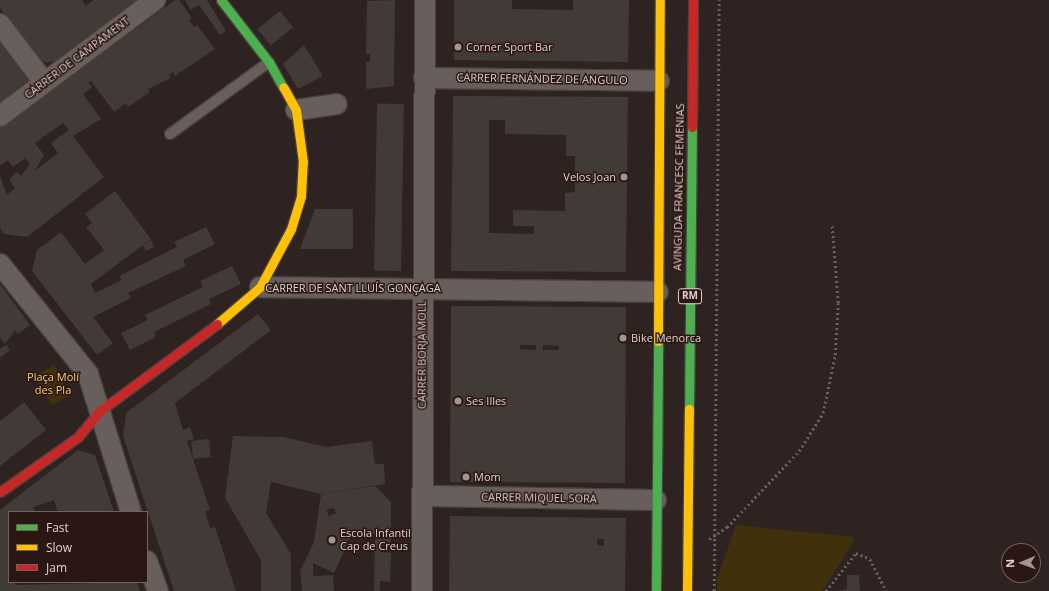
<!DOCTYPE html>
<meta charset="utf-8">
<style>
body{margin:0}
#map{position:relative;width:1049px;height:591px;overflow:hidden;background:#2e2321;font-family:"Open Sans",sans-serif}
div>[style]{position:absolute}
.green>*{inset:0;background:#40310c;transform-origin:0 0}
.building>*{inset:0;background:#423a36;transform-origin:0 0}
.path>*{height:2.5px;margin-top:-1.25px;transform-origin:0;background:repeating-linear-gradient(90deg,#6a6260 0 2px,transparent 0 5px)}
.roads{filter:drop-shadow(1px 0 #4a403e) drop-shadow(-1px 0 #4a403e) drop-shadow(0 1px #4a403e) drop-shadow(0 -1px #4a403e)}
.lane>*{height:10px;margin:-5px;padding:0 5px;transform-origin:5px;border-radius:5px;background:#685e5c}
.street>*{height:20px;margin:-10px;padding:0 10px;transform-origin:10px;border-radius:10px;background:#685e5c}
.fast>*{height:9px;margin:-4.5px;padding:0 4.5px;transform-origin:4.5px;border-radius:4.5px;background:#4caf50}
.slow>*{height:9px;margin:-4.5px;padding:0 4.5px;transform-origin:4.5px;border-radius:4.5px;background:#ffc107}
.jam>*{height:9px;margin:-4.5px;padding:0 4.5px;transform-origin:4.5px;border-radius:4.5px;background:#c62828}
.dots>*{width:11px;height:11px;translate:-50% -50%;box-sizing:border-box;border:2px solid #2a1612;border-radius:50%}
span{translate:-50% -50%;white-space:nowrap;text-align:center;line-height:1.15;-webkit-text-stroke:3px #2a1612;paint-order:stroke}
.shield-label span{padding:1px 3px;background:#2a1612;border:1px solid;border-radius:3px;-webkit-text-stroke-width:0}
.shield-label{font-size:10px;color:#e0d1ce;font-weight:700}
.poi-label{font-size:11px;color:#e0d1ce}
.left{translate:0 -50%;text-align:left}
.right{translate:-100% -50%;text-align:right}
.street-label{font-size:11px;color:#e0d1ce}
.park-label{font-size:11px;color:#f7d078}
.legend{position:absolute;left:8px;top:511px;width:140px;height:72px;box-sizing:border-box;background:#2a1612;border:1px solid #73615d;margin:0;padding:5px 7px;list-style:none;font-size:12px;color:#e0d1ce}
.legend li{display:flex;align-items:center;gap:8px;height:20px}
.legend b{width:20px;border:1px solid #73615d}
.north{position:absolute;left:1001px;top:543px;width:40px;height:40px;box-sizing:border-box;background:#2a1612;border:1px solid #73615d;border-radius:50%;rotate:268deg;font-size:11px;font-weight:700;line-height:16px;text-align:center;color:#e0d1ce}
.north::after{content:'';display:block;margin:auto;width:14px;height:18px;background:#a29491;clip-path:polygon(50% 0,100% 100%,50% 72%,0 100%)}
</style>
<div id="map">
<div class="green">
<div style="left:54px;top:365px;width:34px;height:22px;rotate:60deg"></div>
<div style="clip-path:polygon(736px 525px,854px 537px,854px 541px,822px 591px,717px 591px,717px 579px)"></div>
</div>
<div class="building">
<div style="clip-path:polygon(0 0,82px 0,86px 6px,93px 0,136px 0,57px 60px,47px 63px,37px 58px,0 8px)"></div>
<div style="clip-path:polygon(evenodd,175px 0,179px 0,192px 18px,189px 20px,194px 27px,197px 25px,215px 49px,175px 76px,173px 72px,169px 75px,171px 78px,148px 89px,150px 92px,128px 107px,126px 103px,114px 112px,91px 81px,88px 83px,92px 87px,83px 94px,101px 119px,73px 136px,104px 177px,27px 237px,4px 234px,0 228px,0 176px,7px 195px,15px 188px,9px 179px,17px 172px,21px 176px,30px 164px,25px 158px,13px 167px,8px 160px,0 166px,0 125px,111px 41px,114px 45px,175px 0,63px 123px,69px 130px,51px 143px,58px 153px,35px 171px,44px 155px,35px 143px,63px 123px)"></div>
<div style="clip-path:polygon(185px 0,207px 0,226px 31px,220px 35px,199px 5px,191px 10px)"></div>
<div style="clip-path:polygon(395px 0,394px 86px,366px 89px,366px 62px,370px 62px,370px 54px,366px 54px,367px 1px)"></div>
<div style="clip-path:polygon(454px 0,512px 0,512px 9px,573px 10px,573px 0,629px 0,628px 62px,454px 60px)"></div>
<div style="left:280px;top:11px;width:21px;height:29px;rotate:51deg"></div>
<div style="clip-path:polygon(0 37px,31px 79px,0 103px)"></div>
<div style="clip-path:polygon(304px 45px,323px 76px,298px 89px,283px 64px)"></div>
<div style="clip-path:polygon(evenodd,453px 96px,628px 97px,626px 272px,451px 271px,453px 96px,489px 120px,505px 120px,505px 134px,566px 135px,566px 156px,575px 156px,575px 192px,565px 193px,565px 211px,513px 210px,513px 226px,534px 226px,534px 234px,489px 233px,489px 120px)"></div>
<div style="left:404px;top:104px;width:167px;height:27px;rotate:91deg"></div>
<div style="clip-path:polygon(115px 191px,151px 239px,91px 284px,95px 293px,122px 280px,119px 276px,177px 247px,174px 242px,206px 227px,215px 244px,183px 260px,186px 266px,128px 293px,131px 298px,93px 317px,113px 343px,97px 355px,32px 271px,37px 250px,61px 232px,85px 264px,104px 250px,86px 227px,92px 223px,85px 214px)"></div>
<div style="clip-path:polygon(315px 209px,353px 209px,353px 249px,300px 249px)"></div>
<div style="clip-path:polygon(151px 240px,154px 247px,146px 251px,143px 245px)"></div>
<div style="clip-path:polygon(232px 266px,241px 284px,209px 299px,211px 304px,154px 332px,156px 337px,130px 350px,121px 333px,148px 320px,145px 315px,203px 287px,200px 281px)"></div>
<div style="clip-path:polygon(0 284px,30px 325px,18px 334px,15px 330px,5px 344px,0 337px)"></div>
<div style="clip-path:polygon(evenodd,451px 306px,626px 307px,625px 483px,450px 482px,451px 306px,520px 345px,536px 345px,536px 350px,520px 349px,520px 345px,451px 306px,543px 345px,559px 346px,558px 350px,543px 350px,543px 345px)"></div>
<div style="clip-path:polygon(258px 314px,271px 330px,175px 403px,183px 430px,190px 427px,194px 439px,187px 441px,210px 510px,205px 511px,210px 528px,215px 527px,236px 591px,174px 591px,123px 436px,126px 413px)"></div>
<div style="clip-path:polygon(6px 345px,10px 350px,0 358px,0 349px)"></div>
<div style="clip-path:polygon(24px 402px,46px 430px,0 466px,0 421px)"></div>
<div style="clip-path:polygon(233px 436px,283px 437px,327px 447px,372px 441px,375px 464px,384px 464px,385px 484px,321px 494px,271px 482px,266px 513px,291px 554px,291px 591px,261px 591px,261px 560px,225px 498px)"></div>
<div style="left:209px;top:439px;width:18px;height:18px;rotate:84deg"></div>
<div style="clip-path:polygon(78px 450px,95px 455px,114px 512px,58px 512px,54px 500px,33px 507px,36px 512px,9px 512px,9px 582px,15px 582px,15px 585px,137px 582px,140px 591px,0 591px,0 510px)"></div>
<div style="clip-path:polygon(evenodd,375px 486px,391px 502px,391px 544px,380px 544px,380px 552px,391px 553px,390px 582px,380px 581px,380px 591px,374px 591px,375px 534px,342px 534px,350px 538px,334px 573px,313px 563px,313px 576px,333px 575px,334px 591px,302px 591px,300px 571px,314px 542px,321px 494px,375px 486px,334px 508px,336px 513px,329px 516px,326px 510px,334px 508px)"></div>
<div style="clip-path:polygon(evenodd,450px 516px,626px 518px,625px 591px,449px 591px,450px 516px,597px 539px,604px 539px,604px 546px,597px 545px,597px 539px)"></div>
<div style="clip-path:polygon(847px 575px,859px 575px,860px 591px,836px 591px,847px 589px)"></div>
</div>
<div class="path">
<div style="left:709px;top:539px;width:22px;rotate:-34deg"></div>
<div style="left:727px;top:527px;width:105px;rotate:-46.5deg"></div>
<div style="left:799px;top:451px;width:45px;rotate:-57.7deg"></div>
<div style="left:823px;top:413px;width:59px;rotate:-78.3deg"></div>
<div style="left:835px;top:355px;width:52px;rotate:-86.7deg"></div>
<div style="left:838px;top:303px;width:77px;rotate:-94.5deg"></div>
<div style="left:714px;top:591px;width:591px;rotate:-89.52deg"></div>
<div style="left:826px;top:591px;width:48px;rotate:-51.7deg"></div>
<div style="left:856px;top:553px;width:15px;rotate:23deg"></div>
<div style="left:870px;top:559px;width:36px;rotate:63deg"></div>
</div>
<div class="roads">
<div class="lane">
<div style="left:170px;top:134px;width:122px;rotate:-36deg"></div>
</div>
<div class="street">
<div style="left:0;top:24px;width:73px;rotate:52.8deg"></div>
<div style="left:424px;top:78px;width:235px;rotate:0.7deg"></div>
<div style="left:296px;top:110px;width:41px;rotate:-8.3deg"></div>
<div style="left:0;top:116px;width:194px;rotate:-36.8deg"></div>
<div style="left:0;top:264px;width:141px;rotate:51.3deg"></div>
<div style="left:88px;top:374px;width:145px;rotate:72.7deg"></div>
<div style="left:260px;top:287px;width:398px;rotate:0.7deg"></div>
<div style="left:422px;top:496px;width:234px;rotate:1deg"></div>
<div style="left:147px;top:561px;width:32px;rotate:70deg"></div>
<div style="left:422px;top:591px;width:591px;rotate:-89.71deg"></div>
</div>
<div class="fast">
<div style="left:221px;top:0;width:78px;rotate:52.3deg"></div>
<div style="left:269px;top:62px;width:29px;rotate:61deg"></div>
<div style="left:689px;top:409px;width:282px;rotate:-89.4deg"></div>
<div style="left:656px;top:591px;width:250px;rotate:-89.5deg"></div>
</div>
<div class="slow">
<div style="left:217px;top:324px;width:57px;rotate:-40.7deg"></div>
<div style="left:260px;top:287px;width:66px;rotate:-61.9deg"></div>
<div style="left:291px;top:229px;width:34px;rotate:-73deg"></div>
<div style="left:301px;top:196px;width:34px;rotate:-87deg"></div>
<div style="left:303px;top:162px;width:52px;rotate:-97.7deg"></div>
<div style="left:296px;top:110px;width:26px;rotate:-119deg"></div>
<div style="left:658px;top:341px;width:341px;rotate:-89.7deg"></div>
<div style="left:687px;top:591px;width:182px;rotate:-89.4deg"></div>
</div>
<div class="jam">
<div style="left:692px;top:127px;width:127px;rotate:-89.5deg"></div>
<div style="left:0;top:492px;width:95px;rotate:-35.2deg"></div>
<div style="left:78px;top:437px;width:34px;rotate:-50deg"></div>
<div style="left:100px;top:411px;width:146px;rotate:-36.6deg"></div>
</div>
</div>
<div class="dots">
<div style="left:458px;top:47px;background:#a29491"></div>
<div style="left:624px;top:177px;background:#a29491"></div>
<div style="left:623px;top:338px;background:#a29491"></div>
<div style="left:458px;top:401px;background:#a29491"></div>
<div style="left:466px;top:477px;background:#a29491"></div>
<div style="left:332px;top:540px;background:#a29491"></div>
</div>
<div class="shield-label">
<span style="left:690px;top:296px">RM</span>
</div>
<div class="poi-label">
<span class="left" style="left:466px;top:47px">Corner Sport Bar</span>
<span class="right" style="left:616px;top:177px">Velos Joan</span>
<span class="left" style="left:631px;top:338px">Bike Menorca</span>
<span class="left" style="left:466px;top:401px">Ses Illes</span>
<span class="left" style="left:474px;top:477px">Mom</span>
<span class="left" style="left:340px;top:540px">Escola Infantil<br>Cap de Creus</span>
</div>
<div class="street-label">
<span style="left:77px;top:58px;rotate:-37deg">CARRER DE CAMPAMENT</span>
<span style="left:542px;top:79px;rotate:1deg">CARRER FERNÁNDEZ DE ANGULO</span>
<span style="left:679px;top:187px;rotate:-89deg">AVINGUDA FRANCESC FEMENIAS</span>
<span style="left:353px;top:288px">CARRER DE SANT LLUÍS GONÇAGA</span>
<span style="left:422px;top:355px;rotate:-90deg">CARRER BORJA MOLL</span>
<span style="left:539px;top:498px;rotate:1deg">CARRER MIQUEL SORA</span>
</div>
<div class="park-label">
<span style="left:53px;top:384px">Plaça Molí<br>des Pla</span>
</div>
<ul class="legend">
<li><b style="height:5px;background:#4caf50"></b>Fast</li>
<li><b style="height:5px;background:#ffc107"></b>Slow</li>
<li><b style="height:5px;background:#c62828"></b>Jam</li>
</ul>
<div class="north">N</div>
</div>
